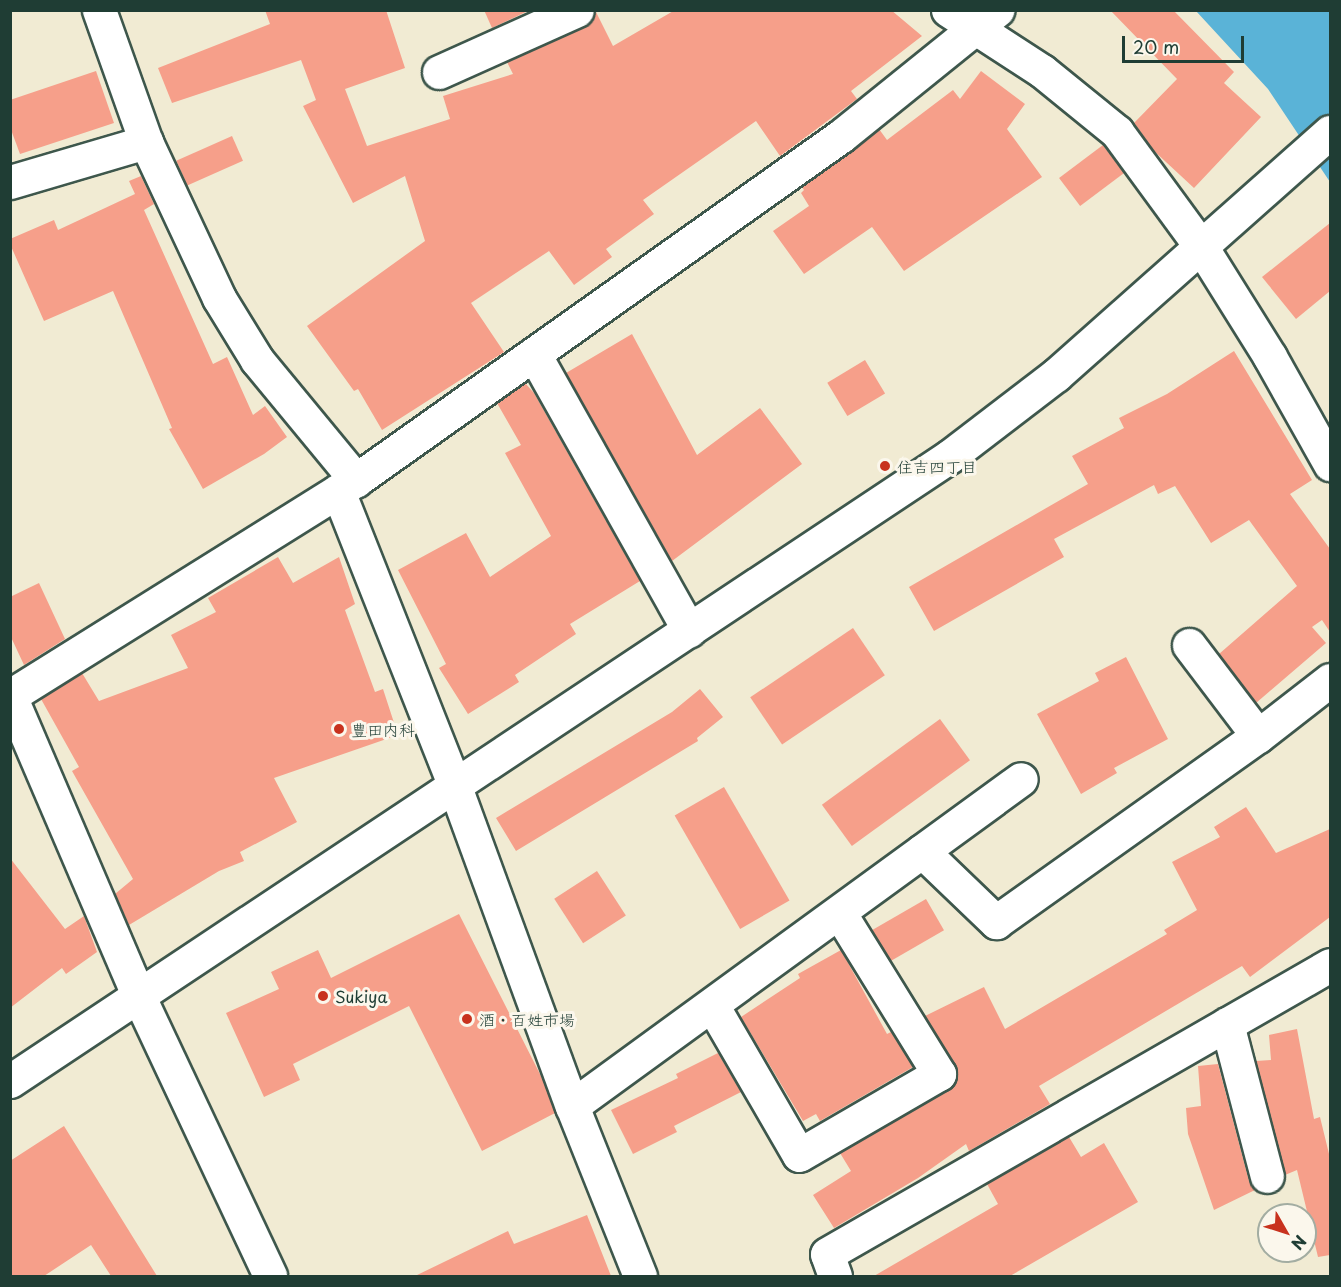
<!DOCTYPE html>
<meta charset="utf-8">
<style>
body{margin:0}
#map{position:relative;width:1341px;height:1287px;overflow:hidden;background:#f1ebd3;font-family:"Playpen Sans","Klee One",sans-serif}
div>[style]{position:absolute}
.water>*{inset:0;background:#5ab3d7}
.building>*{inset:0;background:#f69f8a;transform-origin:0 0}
.roads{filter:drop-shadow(2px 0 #3e574c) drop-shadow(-2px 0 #3e574c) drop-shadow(0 2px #3e574c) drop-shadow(0 -2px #3e574c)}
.minor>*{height:33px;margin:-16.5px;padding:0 16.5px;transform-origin:16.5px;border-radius:16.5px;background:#fff}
.dots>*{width:16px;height:16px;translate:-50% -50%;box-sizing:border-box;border:3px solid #fbf7ec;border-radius:50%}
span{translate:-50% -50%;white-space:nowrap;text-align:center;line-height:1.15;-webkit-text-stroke:6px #fbf7ec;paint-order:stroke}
.poi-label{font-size:16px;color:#1f3d34}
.left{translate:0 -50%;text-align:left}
.frame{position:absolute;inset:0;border:12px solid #1f3d34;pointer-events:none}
.north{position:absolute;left:1257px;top:1203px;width:60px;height:60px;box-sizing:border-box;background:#fbf7ec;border:2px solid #a3ada2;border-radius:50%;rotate:129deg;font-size:16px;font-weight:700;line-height:24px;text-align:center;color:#1f3d34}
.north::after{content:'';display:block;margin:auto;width:21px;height:27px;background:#c8321e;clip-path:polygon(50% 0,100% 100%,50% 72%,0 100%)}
.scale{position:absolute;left:1122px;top:36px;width:122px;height:27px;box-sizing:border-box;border:3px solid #1f3d34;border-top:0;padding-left:8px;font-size:18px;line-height:21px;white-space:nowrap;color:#1f3d34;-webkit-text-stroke:4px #fbf7ec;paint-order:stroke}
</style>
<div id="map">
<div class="water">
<div style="clip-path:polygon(1196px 11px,1330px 11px,1330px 182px,1268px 89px)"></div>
</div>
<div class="building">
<div style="clip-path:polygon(265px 10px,386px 10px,405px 68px,345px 89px,367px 146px,450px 119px,443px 96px,513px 74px,507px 62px,585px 27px,592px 21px,596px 12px,613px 46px,675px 10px,891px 10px,922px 36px,851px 91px,857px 99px,780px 156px,756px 121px,643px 200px,654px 214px,606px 249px,612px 257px,574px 285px,549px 251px,471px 303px,504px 352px,382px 430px,358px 389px,354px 391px,307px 326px,425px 241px,405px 176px,353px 203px,303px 106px,316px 100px,301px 60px,172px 103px,158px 68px,270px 24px)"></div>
<div style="clip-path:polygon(484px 10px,530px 10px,492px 28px)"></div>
<div style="clip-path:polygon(1110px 10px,1173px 10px,1234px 72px,1224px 83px,1261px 117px,1194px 188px,1153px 150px,1134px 123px,1177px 79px)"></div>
<div style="clip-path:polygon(96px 71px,114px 123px,20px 154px,10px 127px,10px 100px)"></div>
<div style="clip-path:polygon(981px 71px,1025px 104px,1007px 129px,1042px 177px,904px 271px,872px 227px,804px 274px,773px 231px,809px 206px,801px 193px,804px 190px,802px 187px,879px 129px,887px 140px,953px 90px,960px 99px)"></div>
<div style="left:232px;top:136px;width:27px;height:61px;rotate:66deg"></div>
<div style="left:1103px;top:145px;width:35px;height:55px;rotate:53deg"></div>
<div style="clip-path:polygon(141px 176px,154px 204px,144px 210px,213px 364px,227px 357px,253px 415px,265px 406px,287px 437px,264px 454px,203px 489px,169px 429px,172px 428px,113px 291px,44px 321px,10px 244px,10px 239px,54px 220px,58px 230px,135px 194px,129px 181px)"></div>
<div style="clip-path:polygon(1330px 223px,1330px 291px,1296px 319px,1262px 277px)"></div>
<div style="clip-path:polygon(632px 334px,697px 455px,760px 408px,802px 464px,672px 561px,566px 373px)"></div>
<div style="clip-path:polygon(1234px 351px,1312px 480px,1290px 494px,1330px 549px,1330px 632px,1322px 620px,1312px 627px,1326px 643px,1256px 703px,1219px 654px,1297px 586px,1249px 520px,1211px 543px,1175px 486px,1158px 494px,1154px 485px,1054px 539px,1064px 557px,934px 631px,909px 587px,1088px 484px,1072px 456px,1124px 428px,1119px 418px,1167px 394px)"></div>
<div style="left:865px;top:360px;width:39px;height:44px;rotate:59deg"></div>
<div style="clip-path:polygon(525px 383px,534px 393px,640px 581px,570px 624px,576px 634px,515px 675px,519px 682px,468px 714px,439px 668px,446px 664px,398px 570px,466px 533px,490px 577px,551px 536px,505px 453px,521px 445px,497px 403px)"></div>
<div style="clip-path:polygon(278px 557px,293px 583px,339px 557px,355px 604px,345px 610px,375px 692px,383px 689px,398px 735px,274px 778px,297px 822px,240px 852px,244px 861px,219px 871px,129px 925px,115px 894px,133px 879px,72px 771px,79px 767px,41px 699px,82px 673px,99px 701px,188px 668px,171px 635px,216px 612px,208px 598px)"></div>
<div style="clip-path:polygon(39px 583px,65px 639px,24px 665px,10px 635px,10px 597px)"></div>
<div style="left:853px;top:628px;width:57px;height:124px;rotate:56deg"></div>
<div style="clip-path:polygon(1126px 657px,1168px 739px,1114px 768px,1117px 773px,1081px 794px,1037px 714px,1099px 681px,1095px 673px)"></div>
<div style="clip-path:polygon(700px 689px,723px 717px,697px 738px,698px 741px,516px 851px,496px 818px,672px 712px)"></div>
<div style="left:940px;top:719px;width:51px;height:146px;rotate:54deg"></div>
<div style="left:724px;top:787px;width:131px;height:57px;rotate:60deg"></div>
<div style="clip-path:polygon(1246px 807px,1276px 853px,1330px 829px,1330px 917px,1250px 977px,1242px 966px,1039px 1086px,1050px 1104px,969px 1151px,966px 1144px,918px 1178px,834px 1228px,813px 1195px,851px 1171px,840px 1153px,948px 1090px,956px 1083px,958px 1073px,955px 1064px,925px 1016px,984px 987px,1005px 1029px,1167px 934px,1164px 930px,1197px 910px,1172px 862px,1220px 837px,1214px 827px)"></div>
<div style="clip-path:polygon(10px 858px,65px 929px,84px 916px,97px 952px,66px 974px,62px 968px,10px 1008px)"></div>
<div style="left:597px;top:871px;width:53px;height:51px;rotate:57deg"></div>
<div style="left:926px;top:899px;width:36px;height:62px;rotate:60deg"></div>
<div style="clip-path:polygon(459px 914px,543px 1080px,555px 1113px,482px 1151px,409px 1006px,293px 1064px,300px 1080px,264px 1097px,226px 1013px,279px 989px,271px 972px,318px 950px,331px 978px)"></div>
<div style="clip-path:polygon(841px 950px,887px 1034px,891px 1032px,913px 1067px,820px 1121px,816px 1114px,803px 1121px,741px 1017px,800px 978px,798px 974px)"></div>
<div style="clip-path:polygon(1297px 1029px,1314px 1119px,1320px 1117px,1330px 1158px,1330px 1255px,1318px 1257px,1297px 1170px,1285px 1175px,1256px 1061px,1271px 1060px,1269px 1035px)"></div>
<div style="clip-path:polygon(718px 1053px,741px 1092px,674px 1126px,677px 1132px,633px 1154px,611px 1110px,678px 1078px,676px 1074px)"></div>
<div style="clip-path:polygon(1218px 1064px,1249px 1181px,1255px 1190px,1214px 1210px,1188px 1134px,1186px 1108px,1201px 1106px,1198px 1066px)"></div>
<div style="clip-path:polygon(64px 1126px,157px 1276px,111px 1276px,91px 1245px,44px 1276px,10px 1276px,10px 1161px)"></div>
<div style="clip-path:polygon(1069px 1137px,1081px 1157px,1104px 1143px,1138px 1202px,1010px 1276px,874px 1276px,998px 1204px,987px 1184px)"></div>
<div style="clip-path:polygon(587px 1215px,611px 1276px,415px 1276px,508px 1231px,514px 1244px)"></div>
</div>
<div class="roads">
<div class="minor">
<div style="left:99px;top:10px;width:140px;rotate:70.4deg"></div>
<div style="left:146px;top:142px;width:172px;rotate:64.9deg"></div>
<div style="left:219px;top:298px;width:73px;rotate:58.5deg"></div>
<div style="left:257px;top:360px;width:156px;rotate:50.5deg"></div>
<div style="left:948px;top:10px;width:112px;rotate:33deg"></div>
<div style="left:1042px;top:71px;width:97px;rotate:39.1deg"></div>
<div style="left:1117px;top:132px;width:144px;rotate:53.8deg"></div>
<div style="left:1202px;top:248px;width:128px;rotate:58deg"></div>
<div style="left:1270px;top:357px;width:123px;rotate:60.7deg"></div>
<div style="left:439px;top:72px;width:151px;rotate:-24.2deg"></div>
<div style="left:10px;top:182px;width:142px;rotate:-16.4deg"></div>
<div style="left:534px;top:354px;width:317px;rotate:60.7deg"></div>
<div style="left:338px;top:491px;width:318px;rotate:68.4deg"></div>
<div style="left:455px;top:787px;width:340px;rotate:69.9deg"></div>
<div style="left:572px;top:1106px;width:183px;rotate:68.2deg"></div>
<div style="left:1189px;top:645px;width:114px;rotate:52.8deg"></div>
<div style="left:10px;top:696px;width:408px;rotate:-32deg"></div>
<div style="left:356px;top:480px;width:595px;rotate:-35.35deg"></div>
<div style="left:841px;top:136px;width:201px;rotate:-38.9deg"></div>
<div style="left:10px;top:696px;width:327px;rotate:66.8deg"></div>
<div style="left:139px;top:997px;width:308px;rotate:64.8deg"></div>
<div style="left:922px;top:851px;width:103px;rotate:43.8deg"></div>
<div style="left:996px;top:922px;width:321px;rotate:-35.4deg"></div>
<div style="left:1258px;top:736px;width:91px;rotate:-37.9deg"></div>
<div style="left:712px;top:1005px;width:173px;rotate:59.9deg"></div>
<div style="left:799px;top:1155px;width:162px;rotate:-30.1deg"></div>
<div style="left:939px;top:1074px;width:190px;rotate:-121.7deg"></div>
<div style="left:1227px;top:1024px;width:157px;rotate:75.3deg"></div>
<div style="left:10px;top:1081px;width:1129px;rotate:-33.62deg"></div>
<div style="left:950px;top:456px;width:133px;rotate:-37.4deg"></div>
<div style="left:1056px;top:375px;width:366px;rotate:-41.6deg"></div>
<div style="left:572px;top:1106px;width:555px;rotate:-36.07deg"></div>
<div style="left:835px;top:1276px;width:23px;rotate:-110deg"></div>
<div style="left:827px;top:1254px;width:580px;rotate:-29.88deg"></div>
</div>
</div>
<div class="dots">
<div style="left:885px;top:466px;background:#c8321e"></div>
<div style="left:339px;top:729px;background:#c8321e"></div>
<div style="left:323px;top:996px;background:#c8321e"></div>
<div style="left:467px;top:1019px;background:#c8321e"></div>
</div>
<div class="poi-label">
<span class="left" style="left:897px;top:466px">住吉四丁目</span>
<span class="left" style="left:351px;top:729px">豊田内科</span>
<span class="left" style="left:335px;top:996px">Sukiya</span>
<span class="left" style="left:479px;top:1019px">酒・百姓市場</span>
</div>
<div class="frame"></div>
<div class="north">N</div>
<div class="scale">20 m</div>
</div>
